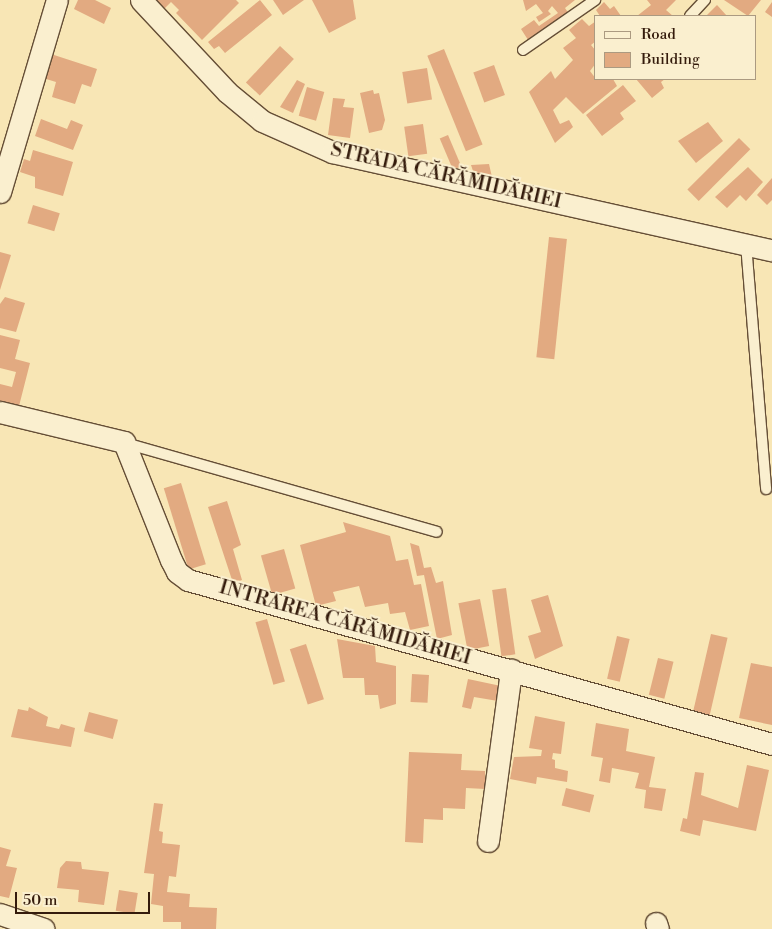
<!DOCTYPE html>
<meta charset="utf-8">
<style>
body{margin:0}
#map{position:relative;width:772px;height:929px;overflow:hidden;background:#f8e6b5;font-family:"Libre Bodoni",serif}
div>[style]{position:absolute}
.building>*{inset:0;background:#e2aa81;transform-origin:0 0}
.roads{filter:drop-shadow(1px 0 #654e36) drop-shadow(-1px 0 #654e36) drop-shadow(0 1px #654e36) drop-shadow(0 -1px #654e36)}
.lane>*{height:10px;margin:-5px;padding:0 5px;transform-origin:5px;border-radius:5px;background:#faefcf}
.street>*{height:21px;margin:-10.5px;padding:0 10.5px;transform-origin:10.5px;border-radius:10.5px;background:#faefcf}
span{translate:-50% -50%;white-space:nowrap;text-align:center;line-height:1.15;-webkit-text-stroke:4px #faefcf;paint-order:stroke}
.street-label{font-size:20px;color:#341b0c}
.legend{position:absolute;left:594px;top:15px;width:162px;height:65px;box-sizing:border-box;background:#faefcf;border:1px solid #ab9a81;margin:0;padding:6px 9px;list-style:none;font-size:15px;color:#341b0c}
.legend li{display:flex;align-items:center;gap:10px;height:25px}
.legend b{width:25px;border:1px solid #ab9a81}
.scale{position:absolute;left:15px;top:892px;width:135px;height:22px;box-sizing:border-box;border:2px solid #341b0c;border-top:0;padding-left:6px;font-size:15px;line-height:18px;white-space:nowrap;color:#341b0c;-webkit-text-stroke:4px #faefcf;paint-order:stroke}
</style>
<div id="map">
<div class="building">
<div style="clip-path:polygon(78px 0,95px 0,111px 8px,104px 24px,74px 9px)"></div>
<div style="clip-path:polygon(153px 0,236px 0,239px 3px,202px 40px,176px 13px,179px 10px,171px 2px,161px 12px)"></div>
<div style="clip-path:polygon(260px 0,272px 15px,225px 53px,219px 46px,214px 49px,208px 42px)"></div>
<div style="clip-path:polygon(273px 0,304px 0,283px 15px)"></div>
<div style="clip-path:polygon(312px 0,353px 0,356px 19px,329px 33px)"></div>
<div style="clip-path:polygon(523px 0,575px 0,565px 8px,569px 14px,530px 43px,521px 29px,534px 20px,539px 26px,558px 13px,552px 6px,548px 11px,551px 14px,539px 22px,536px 17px,543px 13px,536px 4px,526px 11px)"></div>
<div style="clip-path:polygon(647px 0,676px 0,666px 10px,673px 16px,637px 16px,651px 5px)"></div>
<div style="clip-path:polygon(724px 0,761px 0,748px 16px)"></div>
<div style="clip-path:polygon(604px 2px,610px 9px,614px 6px,621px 16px,600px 16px,596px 10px)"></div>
<div style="clip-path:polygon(772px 2px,772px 17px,765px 12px)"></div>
<div style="clip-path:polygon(717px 5px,727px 16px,706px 16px)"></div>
<div style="clip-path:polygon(582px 19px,589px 26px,596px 21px,596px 41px,591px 45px,596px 51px,596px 63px,590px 71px,596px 79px,613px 79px,617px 86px,583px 114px,566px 97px,553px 110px,560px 124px,569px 120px,573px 127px,555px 143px,529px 92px,551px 71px,555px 79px,573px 60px,563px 48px,576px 38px,569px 30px)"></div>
<div style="left:280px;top:46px;width:19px;height:50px;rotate:43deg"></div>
<div style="left:444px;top:49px;width:103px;height:18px;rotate:68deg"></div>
<div style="clip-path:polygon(51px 54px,97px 69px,91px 87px,82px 84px,75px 104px,52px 97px,56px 82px,43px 78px)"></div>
<div style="left:494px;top:65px;width:32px;height:22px;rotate:70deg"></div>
<div style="left:427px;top:68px;width:32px;height:25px;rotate:81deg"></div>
<div style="clip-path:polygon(636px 79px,665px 79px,661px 82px,664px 88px,652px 98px)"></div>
<div style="clip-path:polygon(297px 80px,305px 84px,293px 113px,280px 107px)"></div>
<div style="clip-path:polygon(623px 85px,636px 101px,620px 113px,624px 119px,602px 136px,586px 115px)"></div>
<div style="left:307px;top:87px;width:18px;height:30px;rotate:16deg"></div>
<div style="clip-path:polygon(373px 90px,374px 94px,379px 93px,385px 120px,382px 130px,369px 133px,360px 93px)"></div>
<div style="clip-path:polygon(333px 98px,345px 99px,343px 107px,354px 108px,350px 138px,328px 135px)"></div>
<div style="clip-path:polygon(41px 119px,67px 129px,71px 120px,83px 125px,73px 150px,35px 136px)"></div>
<div style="clip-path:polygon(708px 122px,723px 141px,696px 163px,678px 141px)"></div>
<div style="left:423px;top:124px;width:30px;height:19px;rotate:82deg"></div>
<div style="left:448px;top:135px;width:34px;height:9px;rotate:67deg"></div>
<div style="left:739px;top:138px;width:16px;height:73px;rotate:45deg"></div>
<div style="clip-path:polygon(33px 150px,73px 162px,63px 196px,35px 188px,35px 177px,20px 172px,24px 159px,30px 161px)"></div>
<div style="clip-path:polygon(489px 164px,492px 177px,475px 177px,471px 165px)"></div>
<div style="clip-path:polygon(748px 167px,763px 182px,746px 201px,740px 195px,727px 208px,715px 197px)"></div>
<div style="clip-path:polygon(772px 178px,772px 200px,767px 205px,757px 195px)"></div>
<div style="left:33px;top:205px;width:28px;height:19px;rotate:17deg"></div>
<div style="left:549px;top:237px;width:18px;height:121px;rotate:6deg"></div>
<div style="clip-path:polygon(0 252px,11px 255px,0 290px)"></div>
<div style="clip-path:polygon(5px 297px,25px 303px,16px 332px,0 328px,0 304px)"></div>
<div style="clip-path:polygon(0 335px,20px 340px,15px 359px,30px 363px,18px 410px,0 405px,0 384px,12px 387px,16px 372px,0 368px)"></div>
<div style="left:181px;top:483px;width:85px;height:18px;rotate:73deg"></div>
<div style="clip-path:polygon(227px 501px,241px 545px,233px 549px,242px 580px,233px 583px,208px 507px)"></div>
<div style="clip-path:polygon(343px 522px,390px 536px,396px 561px,408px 559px,414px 585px,421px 584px,429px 626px,410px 630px,405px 612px,390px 614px,388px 603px,365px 607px,359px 586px,333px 592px,336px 601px,316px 606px,300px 545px,346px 532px)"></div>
<div style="clip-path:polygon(410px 543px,419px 546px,424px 568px,431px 567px,436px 583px,443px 581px,452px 635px,437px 639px,424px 575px,417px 576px)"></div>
<div style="left:284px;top:549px;width:41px;height:24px;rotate:74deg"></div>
<div style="left:506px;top:588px;width:67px;height:14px;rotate:82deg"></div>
<div style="clip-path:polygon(548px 595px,563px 646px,535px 659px,528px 636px,541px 632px,531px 600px)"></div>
<div style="left:480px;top:599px;width:48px;height:22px;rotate:79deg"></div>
<div style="left:267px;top:619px;width:65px;height:12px;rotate:74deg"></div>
<div style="left:711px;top:634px;width:17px;height:80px;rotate:13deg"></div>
<div style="left:617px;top:636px;width:13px;height:44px;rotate:13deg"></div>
<div style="clip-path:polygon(337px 639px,375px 646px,376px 662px,396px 666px,396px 704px,380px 709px,378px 695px,365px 695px,364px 678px,343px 678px)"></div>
<div style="left:306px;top:644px;width:58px;height:17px;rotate:72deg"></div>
<div style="left:658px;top:658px;width:16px;height:38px;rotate:14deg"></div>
<div style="clip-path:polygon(751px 663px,772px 667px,772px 725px,739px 718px)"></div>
<div style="left:412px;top:674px;width:17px;height:28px;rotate:3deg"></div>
<div style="clip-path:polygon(468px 679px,501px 686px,498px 701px,474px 697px,471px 709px,462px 707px)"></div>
<div style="clip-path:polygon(29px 707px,48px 717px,46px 726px,59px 729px,61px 724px,75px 728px,71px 747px,11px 737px,18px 709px,28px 711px)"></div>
<div style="left:89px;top:712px;width:30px;height:20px;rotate:15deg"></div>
<div style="clip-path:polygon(535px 716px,565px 722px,561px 754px,553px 753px,552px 759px,555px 760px,555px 768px,568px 771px,567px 782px,537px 777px,536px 784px,510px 779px,514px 757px,541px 756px,542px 750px,529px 748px)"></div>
<div style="clip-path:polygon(596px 723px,629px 729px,626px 751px,655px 757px,649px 787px,666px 789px,662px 811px,644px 808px,646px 790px,635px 788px,639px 773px,612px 768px,610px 783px,599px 781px,603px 758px,591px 756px)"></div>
<div style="clip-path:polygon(409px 752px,462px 754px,461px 770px,485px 771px,485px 789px,466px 788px,465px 809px,443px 808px,443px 820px,424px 819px,423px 843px,405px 842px)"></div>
<div style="clip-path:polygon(747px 765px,769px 770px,756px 831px,703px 820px,700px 836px,680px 831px,683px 818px,687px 819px,695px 772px,704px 773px,701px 795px,738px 808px)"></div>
<div style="left:566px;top:788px;width:29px;height:18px;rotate:14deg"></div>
<div style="clip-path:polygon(154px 803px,163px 804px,159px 831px,163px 832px,162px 843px,180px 845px,176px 877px,169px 876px,167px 892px,190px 894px,189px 907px,217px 908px,216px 929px,181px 929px,181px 922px,163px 922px,163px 906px,151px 904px,154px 874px,144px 873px)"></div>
<div style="clip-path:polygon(0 847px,11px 850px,6px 866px,17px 868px,9px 898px,0 896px)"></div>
<div style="clip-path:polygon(66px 861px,81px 862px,82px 869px,109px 872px,104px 905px,78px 902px,79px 890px,57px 888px,60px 868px)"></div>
<div style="left:119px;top:890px;width:19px;height:21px;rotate:9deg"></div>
</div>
<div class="roads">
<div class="lane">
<div style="left:690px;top:16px;width:22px;rotate:-47deg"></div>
<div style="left:523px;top:50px;width:88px;rotate:-34.8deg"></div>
<div style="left:746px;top:244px;width:246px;rotate:85.3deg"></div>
<div style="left:125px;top:443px;width:324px;rotate:15.9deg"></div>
</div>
<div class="street">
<div style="left:141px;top:0;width:126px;rotate:46.9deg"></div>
<div style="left:227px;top:92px;width:45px;rotate:39.6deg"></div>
<div style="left:262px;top:121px;width:77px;rotate:23.9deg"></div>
<div style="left:332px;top:152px;width:451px;rotate:12.6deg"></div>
<div style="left:0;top:192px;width:200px;rotate:-73.5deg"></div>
<div style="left:0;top:412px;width:128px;rotate:13.6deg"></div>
<div style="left:124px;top:442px;width:127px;rotate:68.3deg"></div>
<div style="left:171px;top:560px;width:13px;rotate:63deg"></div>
<div style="left:177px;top:572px;width:14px;rotate:36deg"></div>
<div style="left:188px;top:580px;width:607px;rotate:15.69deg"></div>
<div style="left:488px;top:841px;width:173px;rotate:-82.3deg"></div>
<div style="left:0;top:914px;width:46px;rotate:18.8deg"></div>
<div style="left:656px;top:923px;width:6px;rotate:72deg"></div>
</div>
</div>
<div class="street-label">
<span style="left:446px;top:176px;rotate:13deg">STRADA CĂRĂMIDĂRIEI</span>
<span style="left:345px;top:623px;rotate:16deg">INTRAREA CĂRĂMIDĂRIEI</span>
</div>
<ul class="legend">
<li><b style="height:6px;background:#faefcf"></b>Road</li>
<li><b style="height:14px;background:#e2aa81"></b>Building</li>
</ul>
<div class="scale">50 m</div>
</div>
